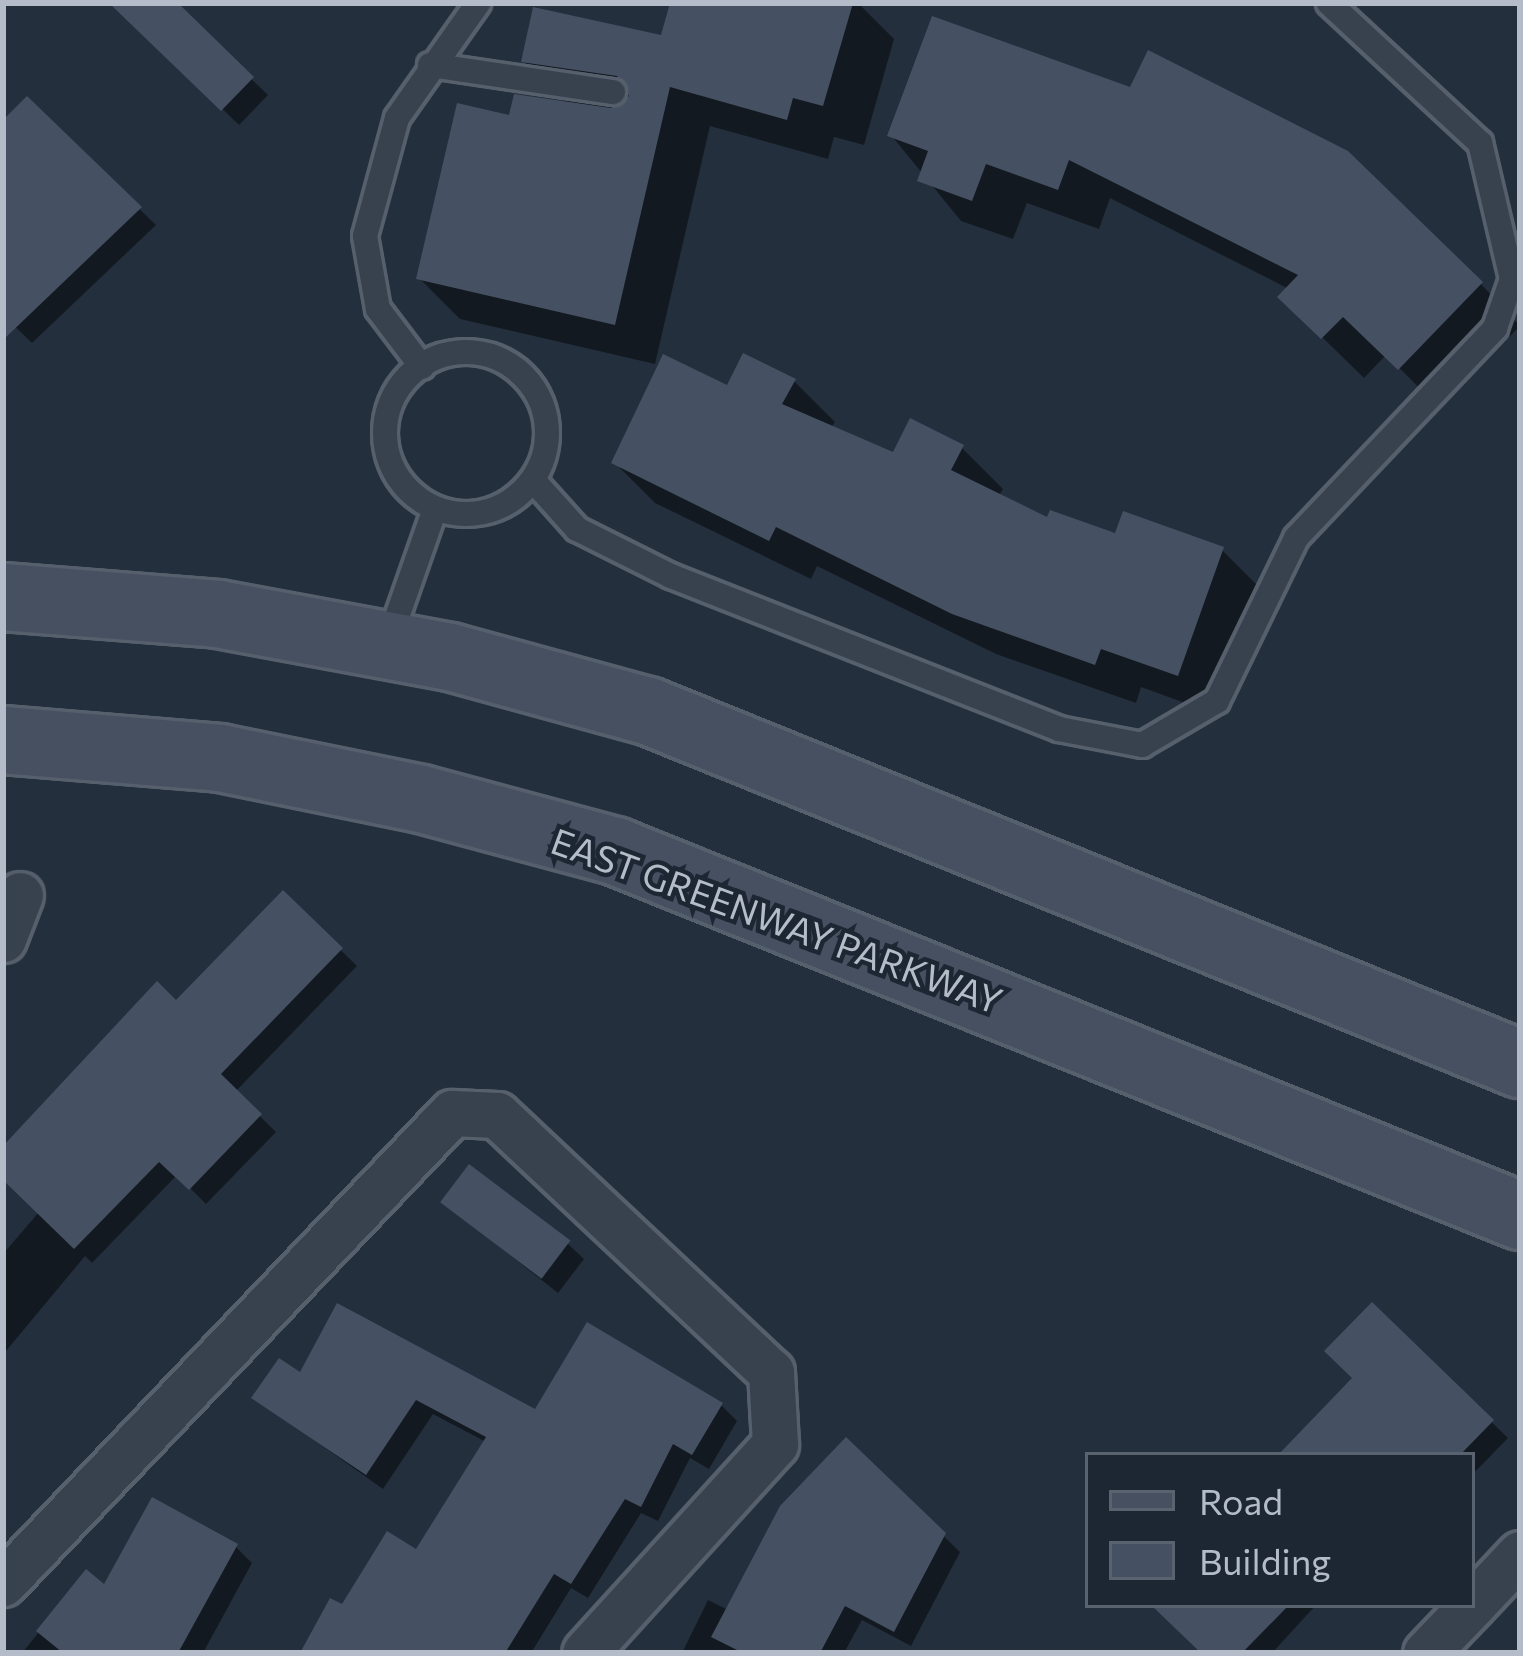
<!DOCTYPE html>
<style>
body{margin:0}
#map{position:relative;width:1523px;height:1656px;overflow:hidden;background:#242f3e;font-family:Commissioner,sans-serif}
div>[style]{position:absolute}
.shadow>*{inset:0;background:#0007}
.building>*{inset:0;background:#455162;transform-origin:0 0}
.roads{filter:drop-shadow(3px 0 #565f6c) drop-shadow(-3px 0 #565f6c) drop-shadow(0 3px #565f6c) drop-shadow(0 -3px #565f6c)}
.lane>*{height:24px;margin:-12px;padding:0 12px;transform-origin:12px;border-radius:12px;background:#38414e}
.lane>.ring{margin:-12px;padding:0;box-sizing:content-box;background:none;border:24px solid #38414e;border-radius:50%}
.street>*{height:45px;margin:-22.5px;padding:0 22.5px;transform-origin:22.5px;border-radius:22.5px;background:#38414e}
.secondary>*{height:66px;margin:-33px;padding:0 33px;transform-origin:33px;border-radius:33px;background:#465061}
span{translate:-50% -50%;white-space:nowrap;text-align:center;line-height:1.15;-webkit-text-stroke:9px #1d2633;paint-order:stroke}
.street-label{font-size:36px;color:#b4bcc9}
.frame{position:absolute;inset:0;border:6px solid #b4bcc9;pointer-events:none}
.legend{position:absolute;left:1085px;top:1452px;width:390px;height:156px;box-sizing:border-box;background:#1d2633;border:3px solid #59626f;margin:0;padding:15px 21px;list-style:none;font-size:36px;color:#b4bcc9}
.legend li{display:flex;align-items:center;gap:24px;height:60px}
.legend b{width:60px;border:3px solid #59626f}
</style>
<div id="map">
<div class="shadow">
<div style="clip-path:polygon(123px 3px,173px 3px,268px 95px,239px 125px,118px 8px)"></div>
<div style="clip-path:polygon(673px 3px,858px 3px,894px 39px,864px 145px,834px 137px,828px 159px,710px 126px,655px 364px,460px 319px,419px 278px,511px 118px,568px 105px,524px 61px,663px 38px)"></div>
<div style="clip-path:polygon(934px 19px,1481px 284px,1520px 326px,1440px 408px,1386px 355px,1364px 378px,1281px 297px,1289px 289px,1110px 198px,1099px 229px,1027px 203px,1013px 239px,961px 221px,891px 135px)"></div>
<div style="clip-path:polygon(27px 100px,156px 225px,32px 343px,3px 315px,3px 125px)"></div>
<div style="clip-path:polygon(794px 381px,835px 422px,831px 428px,895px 456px,962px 448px,1003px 489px,998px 497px,1048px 522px,1222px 550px,1263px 591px,1218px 715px,1141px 687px,1136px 703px,996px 654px,817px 566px,811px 579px,655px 503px,614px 462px,729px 389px)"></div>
<div style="clip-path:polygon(283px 894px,357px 966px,235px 1092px,276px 1132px,206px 1204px,177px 1175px,92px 1263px,85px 1256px,6px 1351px,3px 1254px,39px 1212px,3px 1177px,3px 1150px,176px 1004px)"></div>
<div style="clip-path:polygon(443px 1202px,568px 1244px,584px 1259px,558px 1293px)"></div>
<div style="clip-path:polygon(1372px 1306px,1508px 1438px,1472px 1475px,1472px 1455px,1282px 1455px,1356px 1378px)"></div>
<div style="clip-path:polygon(301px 1376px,536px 1413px,721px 1405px,737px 1421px,709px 1469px,690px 1458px,658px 1521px,641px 1513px,588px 1598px,571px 1588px,531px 1653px,319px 1653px,343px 1608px,417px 1553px,486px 1442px,433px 1414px,383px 1489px,255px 1398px)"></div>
<div style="clip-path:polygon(846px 1441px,960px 1552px,911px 1646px,862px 1620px,844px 1653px,682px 1653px,708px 1600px,728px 1610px)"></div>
<div style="clip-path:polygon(236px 1547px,252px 1563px,203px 1653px,22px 1653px,86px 1574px,105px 1589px)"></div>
<div style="clip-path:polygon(1155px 1605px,1316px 1605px,1272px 1653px,1205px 1653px)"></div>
</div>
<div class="building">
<div style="clip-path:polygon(109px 3px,178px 3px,254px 77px,221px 111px)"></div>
<div style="clip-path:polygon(670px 3px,853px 3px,823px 106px,793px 98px,787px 120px,670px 87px,615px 325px,416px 279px,457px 103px,509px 115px,514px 94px,611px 108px,629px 96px,617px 76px,521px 62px,533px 7px,661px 35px)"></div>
<div style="clip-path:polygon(932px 16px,1130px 87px,1148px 50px,1348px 151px,1483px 282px,1398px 370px,1343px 317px,1321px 339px,1277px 297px,1298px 275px,1069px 160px,1058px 190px,986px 164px,972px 201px,917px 181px,928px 151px,887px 136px)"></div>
<div style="clip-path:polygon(27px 96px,142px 207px,3px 340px,3px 120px)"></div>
<div style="clip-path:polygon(743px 353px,796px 379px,782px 404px,893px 452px,910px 418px,964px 445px,951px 470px,1047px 517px,1050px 510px,1115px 533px,1123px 511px,1224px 547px,1178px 676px,1101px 649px,1095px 665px,952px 614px,776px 527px,769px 541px,611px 463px,663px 354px,727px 385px)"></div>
<div style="clip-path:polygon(283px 890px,343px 948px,221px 1074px,262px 1114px,189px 1190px,159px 1162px,74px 1249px,3px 1180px,3px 1146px,157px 981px,176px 1000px)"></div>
<div style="left:469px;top:1164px;width:127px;height:48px;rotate:37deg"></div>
<div style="clip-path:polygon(1372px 1302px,1494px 1420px,1460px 1455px,1278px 1455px,1352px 1378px,1324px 1351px)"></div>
<div style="clip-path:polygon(337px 1303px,535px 1409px,587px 1322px,723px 1403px,692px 1455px,673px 1444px,641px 1507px,625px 1499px,571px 1584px,554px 1574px,505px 1653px,300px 1653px,330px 1598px,342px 1604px,387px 1531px,416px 1549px,486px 1437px,416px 1400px,366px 1475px,251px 1398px,279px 1358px,300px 1372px)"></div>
<div style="clip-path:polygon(846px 1437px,946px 1533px,894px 1632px,845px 1606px,820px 1653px,743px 1653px,711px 1637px,780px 1506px)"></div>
<div style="clip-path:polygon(152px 1497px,238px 1544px,178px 1653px,63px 1653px,36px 1631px,86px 1569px,104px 1584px)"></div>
<div style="clip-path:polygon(1151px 1605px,1289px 1605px,1242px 1653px,1201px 1653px)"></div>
</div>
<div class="roads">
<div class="lane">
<div style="left:430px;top:65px;width:185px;rotate:8.4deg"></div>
<div class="ring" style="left:385px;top:352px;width:138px;height:138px"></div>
<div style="left:422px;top:367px;width:73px;rotate:-127.2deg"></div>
<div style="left:378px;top:309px;width:74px;rotate:-100.1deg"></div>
<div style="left:365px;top:236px;width:122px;rotate:-74.8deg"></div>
<div style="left:397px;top:118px;width:141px;rotate:-54.8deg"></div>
<div style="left:533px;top:480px;width:66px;rotate:48.1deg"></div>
<div style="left:577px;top:529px;width:105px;rotate:26.6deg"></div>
<div style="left:671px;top:576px;width:417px;rotate:21.5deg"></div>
<div style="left:1059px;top:729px;width:85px;rotate:10.9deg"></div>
<div style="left:1142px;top:745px;width:87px;rotate:-30.4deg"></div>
<div style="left:1217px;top:701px;width:181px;rotate:-64.1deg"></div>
<div style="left:1296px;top:538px;width:289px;rotate:-46.5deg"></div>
<div style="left:1495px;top:328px;width:52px;rotate:-70.9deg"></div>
<div style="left:1512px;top:279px;width:140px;rotate:-103.2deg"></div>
<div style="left:1480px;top:143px;width:206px;rotate:-137.2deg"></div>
<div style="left:388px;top:643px;width:142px;rotate:-70.7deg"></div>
</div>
<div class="street">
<div style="left:3px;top:939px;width:47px;rotate:-68.9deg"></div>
<div style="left:3px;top:1583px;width:650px;rotate:-46.31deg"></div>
<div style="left:452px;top:1113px;width:45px;rotate:2.5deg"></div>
<div style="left:497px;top:1115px;width:376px;rotate:43.2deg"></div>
<div style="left:771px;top:1372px;width:72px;rotate:86.8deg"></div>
<div style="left:775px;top:1444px;width:282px;rotate:132.3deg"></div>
<div style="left:1472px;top:1605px;width:70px;rotate:-46.7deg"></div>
<div style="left:1426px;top:1653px;width:66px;rotate:-46.2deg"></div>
</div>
<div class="secondary">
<div style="left:3px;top:597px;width:216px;rotate:4.5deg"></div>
<div style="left:218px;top:614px;width:236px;rotate:10.5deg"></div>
<div style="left:450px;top:657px;width:205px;rotate:15.3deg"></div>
<div style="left:648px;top:711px;width:941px;rotate:22.04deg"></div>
<div style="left:3px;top:740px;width:218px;rotate:4.7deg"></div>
<div style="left:220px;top:758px;width:205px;rotate:11.5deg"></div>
<div style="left:421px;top:799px;width:201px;rotate:15deg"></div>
<div style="left:615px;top:851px;width:976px;rotate:21.96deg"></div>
</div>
</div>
<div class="street-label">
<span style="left:777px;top:920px;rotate:20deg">EAST GREENWAY PARKWAY</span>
</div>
<div class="frame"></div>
<ul class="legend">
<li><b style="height:15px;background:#465061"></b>Road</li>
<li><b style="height:33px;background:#455162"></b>Building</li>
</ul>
</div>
